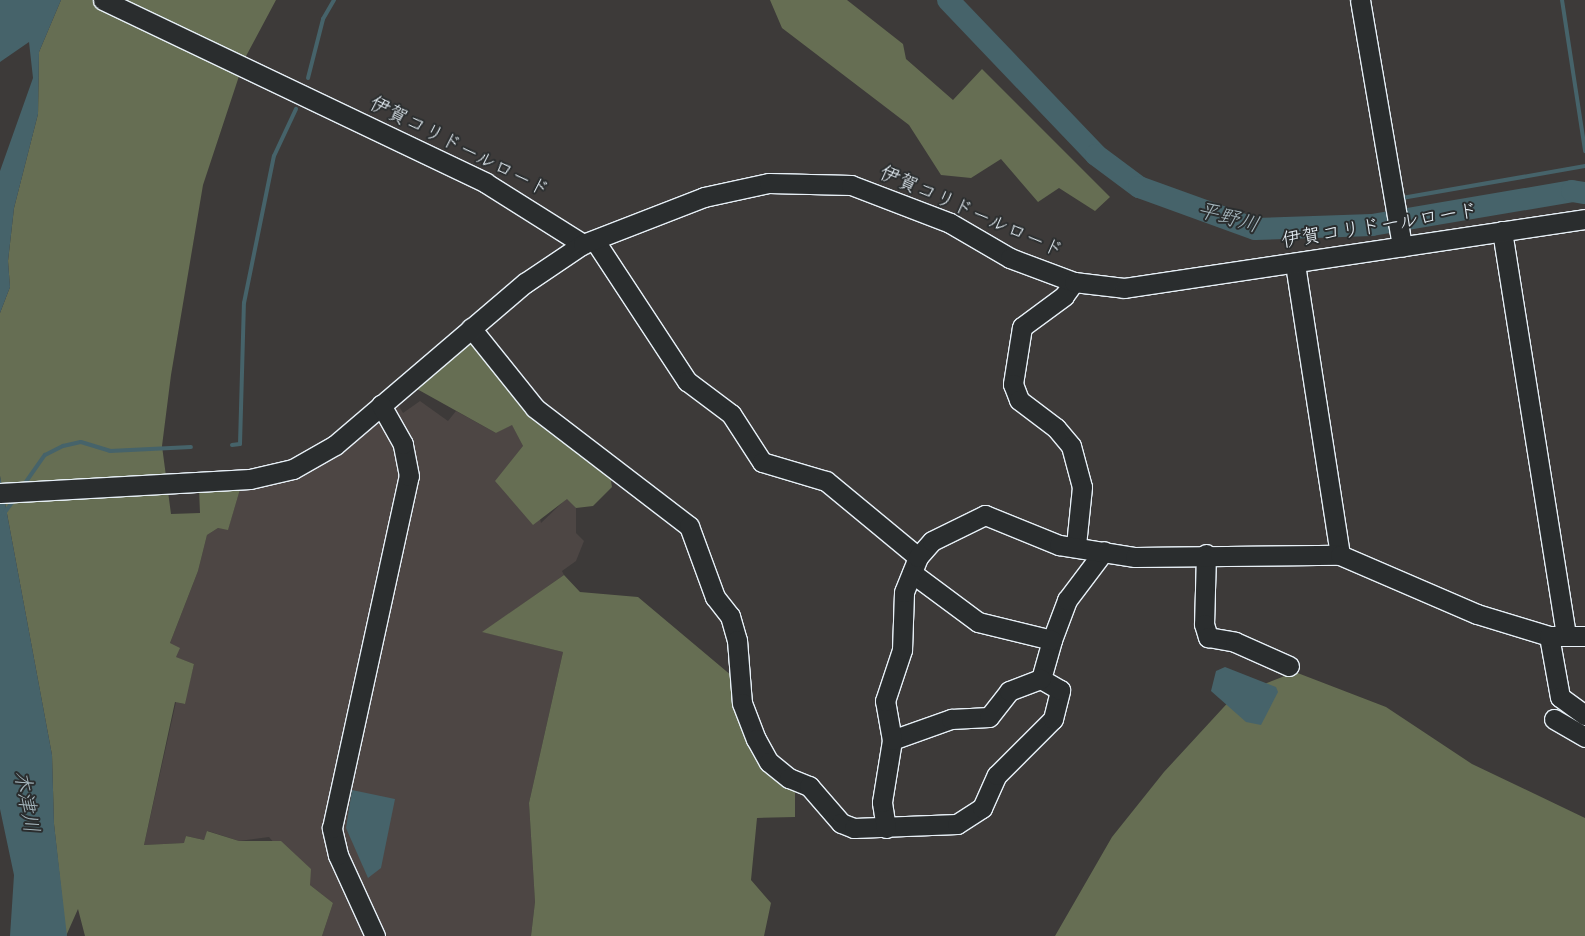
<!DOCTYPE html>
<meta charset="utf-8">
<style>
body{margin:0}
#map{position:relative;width:1585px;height:936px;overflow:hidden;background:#3d3a39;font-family:"Indie Flower","Klee One",sans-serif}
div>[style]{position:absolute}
.built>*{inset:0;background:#4d4644}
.green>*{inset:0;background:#666e53}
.water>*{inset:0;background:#46636a}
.stream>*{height:4px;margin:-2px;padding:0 2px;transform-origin:2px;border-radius:2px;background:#46636a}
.river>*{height:22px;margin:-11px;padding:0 11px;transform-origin:11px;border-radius:11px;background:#46636a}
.roads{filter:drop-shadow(1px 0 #e8f1f8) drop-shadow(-1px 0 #e8f1f8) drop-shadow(0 1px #e8f1f8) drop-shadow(0 -1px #e8f1f8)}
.minor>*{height:19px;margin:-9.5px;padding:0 9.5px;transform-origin:9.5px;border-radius:9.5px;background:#2a2d2e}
span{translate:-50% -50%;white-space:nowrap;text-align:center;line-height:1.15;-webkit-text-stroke:4px #2a2d2e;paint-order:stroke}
.street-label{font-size:20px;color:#e8f1f8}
.water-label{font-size:21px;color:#a7b8bf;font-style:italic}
</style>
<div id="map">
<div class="built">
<div style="clip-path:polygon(395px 400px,403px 413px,420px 401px,448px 421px,456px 411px,496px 433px,512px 424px,523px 446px,541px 523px,567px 498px,576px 508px,576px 533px,584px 541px,576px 561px,562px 571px,564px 575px,483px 632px,563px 652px,529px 803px,535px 902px,531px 936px,322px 936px,333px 903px,310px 885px,269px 837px,239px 841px,208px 831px,204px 840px,186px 836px,185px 843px,144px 845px,176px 702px,184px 704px,194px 664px,175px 657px,170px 643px,198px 571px,207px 535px,218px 528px,228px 529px,241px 486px,269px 482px)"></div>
</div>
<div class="green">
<div style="clip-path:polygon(61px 0,276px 0,245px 58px,203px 185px,171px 375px,162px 446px,171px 514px,200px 513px,199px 488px,241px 486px,228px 530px,218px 528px,207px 535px,198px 571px,170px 643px,180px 648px,176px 657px,194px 664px,185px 704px,175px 702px,144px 845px,184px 843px,186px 836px,204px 840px,207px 831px,239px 841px,281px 841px,311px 869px,310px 885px,333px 903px,322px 936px,85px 936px,78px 909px,66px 936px,54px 824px,52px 755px,0 476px,0 313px,10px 287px,8px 261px,14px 208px,38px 114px,39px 52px)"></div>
<div style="clip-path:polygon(770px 0,847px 0,903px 44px,906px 59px,953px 100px,982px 69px,1110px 197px,1095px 211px,1059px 188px,1038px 202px,1001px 159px,971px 178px,941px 175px,909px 125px,782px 28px)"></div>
<div style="clip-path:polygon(468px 337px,609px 469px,612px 487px,593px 506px,576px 508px,567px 499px,533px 525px,495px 481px,523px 446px,512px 425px,496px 433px,417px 389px,418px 380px)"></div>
<div style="clip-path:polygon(564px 575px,580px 592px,638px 597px,732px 676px,738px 704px,795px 785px,795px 817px,757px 818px,751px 880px,771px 903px,764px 936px,531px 936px,535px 902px,529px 803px,563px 652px,482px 632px)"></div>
<div style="clip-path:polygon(1295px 672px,1386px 707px,1472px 764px,1585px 818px,1585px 936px,1055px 936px,1112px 837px,1164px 772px,1234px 696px)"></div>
</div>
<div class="water">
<div style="clip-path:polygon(0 0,61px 0,39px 52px,38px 114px,14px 208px,8px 261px,10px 287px,0 313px,0 171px,33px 78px,29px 42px,0 62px)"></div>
<div style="clip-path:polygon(0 476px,52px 755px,54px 824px,67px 936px,10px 936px,14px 875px,0 809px)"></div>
<div style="clip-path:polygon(1225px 667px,1276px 687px,1278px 692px,1261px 725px,1246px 722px,1211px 691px,1216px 671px)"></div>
<div style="clip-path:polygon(352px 790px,395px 799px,381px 868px,368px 878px,346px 828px)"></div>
</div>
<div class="stream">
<div style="left:1562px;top:0;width:153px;rotate:81.3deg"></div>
<div style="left:308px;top:78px;width:61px;rotate:-75.7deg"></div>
<div style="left:323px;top:19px;width:22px;rotate:-60deg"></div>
<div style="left:1402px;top:198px;width:186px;rotate:-9.9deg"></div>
<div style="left:232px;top:445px;width:8px;rotate:-7deg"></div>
<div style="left:240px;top:444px;width:141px;rotate:-88.4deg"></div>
<div style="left:244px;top:303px;width:150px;rotate:-78.5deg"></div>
<div style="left:274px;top:156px;width:52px;rotate:-64.9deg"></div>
<div style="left:23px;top:486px;width:38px;rotate:-55deg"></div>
<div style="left:45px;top:455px;width:20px;rotate:-27deg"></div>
<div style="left:63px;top:446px;width:18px;rotate:-13deg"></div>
<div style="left:81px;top:442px;width:30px;rotate:17deg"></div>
<div style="left:110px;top:451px;width:81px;rotate:-2.8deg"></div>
<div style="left:0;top:519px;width:26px;rotate:-54deg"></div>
</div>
<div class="river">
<div style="left:948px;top:0;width:214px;rotate:46.3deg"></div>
<div style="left:1096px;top:155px;width:54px;rotate:36.7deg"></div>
<div style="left:1139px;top:187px;width:123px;rotate:19.9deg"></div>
<div style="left:1255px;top:229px;width:117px;rotate:-2deg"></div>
<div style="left:1372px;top:225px;width:203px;rotate:-9.6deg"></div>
<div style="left:1572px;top:191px;width:13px;rotate:9deg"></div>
</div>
<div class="roads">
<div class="minor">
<div style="left:103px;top:0;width:424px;rotate:25.5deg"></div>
<div style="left:486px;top:183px;width:115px;rotate:32.2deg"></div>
<div style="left:1360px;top:0;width:250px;rotate:80.3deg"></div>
<div style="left:1502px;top:231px;width:410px;rotate:81deg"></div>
<div style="left:595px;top:241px;width:168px;rotate:56.7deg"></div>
<div style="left:687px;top:381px;width:55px;rotate:36.9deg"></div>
<div style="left:731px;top:414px;width:57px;rotate:57.1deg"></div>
<div style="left:762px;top:462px;width:67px;rotate:16.5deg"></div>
<div style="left:826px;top:481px;width:119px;rotate:39.6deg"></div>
<div style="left:1295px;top:264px;width:294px;rotate:81.2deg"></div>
<div style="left:1074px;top:282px;width:17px;rotate:126deg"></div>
<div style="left:1064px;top:296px;width:52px;rotate:143.6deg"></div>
<div style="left:1022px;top:327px;width:58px;rotate:99deg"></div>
<div style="left:1013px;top:384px;width:17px;rotate:69deg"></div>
<div style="left:1019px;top:400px;width:46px;rotate:37.1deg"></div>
<div style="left:1056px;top:428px;width:23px;rotate:50deg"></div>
<div style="left:1071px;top:446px;width:42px;rotate:75deg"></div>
<div style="left:1082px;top:487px;width:58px;rotate:95.9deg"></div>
<div style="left:471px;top:328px;width:102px;rotate:51.3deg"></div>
<div style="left:535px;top:408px;width:194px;rotate:37.5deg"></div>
<div style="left:689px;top:526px;width:76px;rotate:69.9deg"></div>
<div style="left:715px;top:597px;width:24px;rotate:52deg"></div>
<div style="left:730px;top:616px;width:25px;rotate:74deg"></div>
<div style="left:737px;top:640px;width:63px;rotate:85.5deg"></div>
<div style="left:742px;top:703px;width:39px;rotate:69deg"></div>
<div style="left:756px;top:739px;width:26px;rotate:61deg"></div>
<div style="left:769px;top:762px;width:26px;rotate:39deg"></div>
<div style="left:789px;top:778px;width:22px;rotate:22deg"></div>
<div style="left:809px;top:786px;width:49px;rotate:49.1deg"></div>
<div style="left:841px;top:823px;width:14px;rotate:21deg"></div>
<div style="left:854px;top:828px;width:103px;rotate:-2.2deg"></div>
<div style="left:957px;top:824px;width:30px;rotate:-33deg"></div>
<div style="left:982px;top:808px;width:36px;rotate:-66deg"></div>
<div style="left:997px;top:775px;width:79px;rotate:-45deg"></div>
<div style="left:1053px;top:719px;width:30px;rotate:-76deg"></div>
<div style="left:1060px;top:690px;width:22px;rotate:-150deg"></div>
<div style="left:1041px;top:679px;width:41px;rotate:-74.2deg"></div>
<div style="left:1052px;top:640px;width:43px;rotate:-69.4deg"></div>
<div style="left:1067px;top:600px;width:61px;rotate:-52.9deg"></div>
<div style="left:0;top:493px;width:250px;rotate:-3.2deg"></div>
<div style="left:250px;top:479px;width:44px;rotate:-13.1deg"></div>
<div style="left:293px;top:469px;width:48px;rotate:-29.7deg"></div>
<div style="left:335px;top:445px;width:250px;rotate:-40.5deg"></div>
<div style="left:525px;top:283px;width:70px;rotate:-33.9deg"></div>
<div style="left:583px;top:244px;width:130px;rotate:-21.2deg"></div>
<div style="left:704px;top:197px;width:66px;rotate:-12.2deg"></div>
<div style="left:769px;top:183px;width:82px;rotate:1.4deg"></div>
<div style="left:851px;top:185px;width:106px;rotate:21deg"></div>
<div style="left:950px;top:223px;width:69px;rotate:30.3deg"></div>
<div style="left:1010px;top:258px;width:68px;rotate:20.6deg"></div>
<div style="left:1074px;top:282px;width:50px;rotate:6.8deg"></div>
<div style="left:1124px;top:288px;width:466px;rotate:-8.5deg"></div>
<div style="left:1206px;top:554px;width:70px;rotate:91.6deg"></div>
<div style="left:1204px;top:624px;width:14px;rotate:73deg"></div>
<div style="left:1208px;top:637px;width:27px;rotate:10deg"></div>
<div style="left:1235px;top:642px;width:59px;rotate:24deg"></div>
<div style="left:912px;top:573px;width:82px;rotate:36.6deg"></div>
<div style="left:978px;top:622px;width:76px;rotate:13.7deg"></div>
<div style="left:1549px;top:636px;width:62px;rotate:79.8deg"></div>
<div style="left:1560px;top:697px;width:31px;rotate:36deg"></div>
<div style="left:1554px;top:719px;width:36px;rotate:30deg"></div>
<div style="left:892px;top:740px;width:63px;rotate:-19.6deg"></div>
<div style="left:951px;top:719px;width:38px;rotate:-3deg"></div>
<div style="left:989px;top:717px;width:33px;rotate:-52deg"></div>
<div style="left:1009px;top:691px;width:34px;rotate:-21deg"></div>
<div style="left:886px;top:828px;width:26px;rotate:-99deg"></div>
<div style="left:882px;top:802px;width:63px;rotate:-80.8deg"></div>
<div style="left:892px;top:740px;width:40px;rotate:-100deg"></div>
<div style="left:885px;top:701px;width:54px;rotate:-71.6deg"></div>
<div style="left:902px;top:650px;width:58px;rotate:-88deg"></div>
<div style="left:904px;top:592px;width:38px;rotate:-68deg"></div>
<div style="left:918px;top:557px;width:21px;rotate:-49deg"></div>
<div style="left:932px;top:541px;width:59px;rotate:-26.1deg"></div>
<div style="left:985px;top:515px;width:80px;rotate:22.1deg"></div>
<div style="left:1059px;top:545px;width:77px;rotate:9deg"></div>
<div style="left:1135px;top:557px;width:205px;rotate:-0.6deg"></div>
<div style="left:1340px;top:555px;width:149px;rotate:23.3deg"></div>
<div style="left:1477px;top:614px;width:75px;rotate:17deg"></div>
<div style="left:1549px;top:636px;width:36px"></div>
<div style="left:375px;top:936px;width:89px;rotate:-114.6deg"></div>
<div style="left:338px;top:855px;width:28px;rotate:-103deg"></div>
<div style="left:332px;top:828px;width:360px;rotate:-77.7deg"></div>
<div style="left:409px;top:476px;width:33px;rotate:-101deg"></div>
<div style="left:403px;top:444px;width:45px;rotate:-119.4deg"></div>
</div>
</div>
<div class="street-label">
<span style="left:459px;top:148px;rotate:27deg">伊賀コリドールロード</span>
<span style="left:971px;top:213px;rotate:24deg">伊賀コリドールロード</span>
<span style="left:1380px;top:227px;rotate:-9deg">伊賀コリドールロード</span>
</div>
<div class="water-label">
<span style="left:1228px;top:219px;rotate:15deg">平野川</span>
<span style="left:25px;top:802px;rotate:80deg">木津川</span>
</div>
</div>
